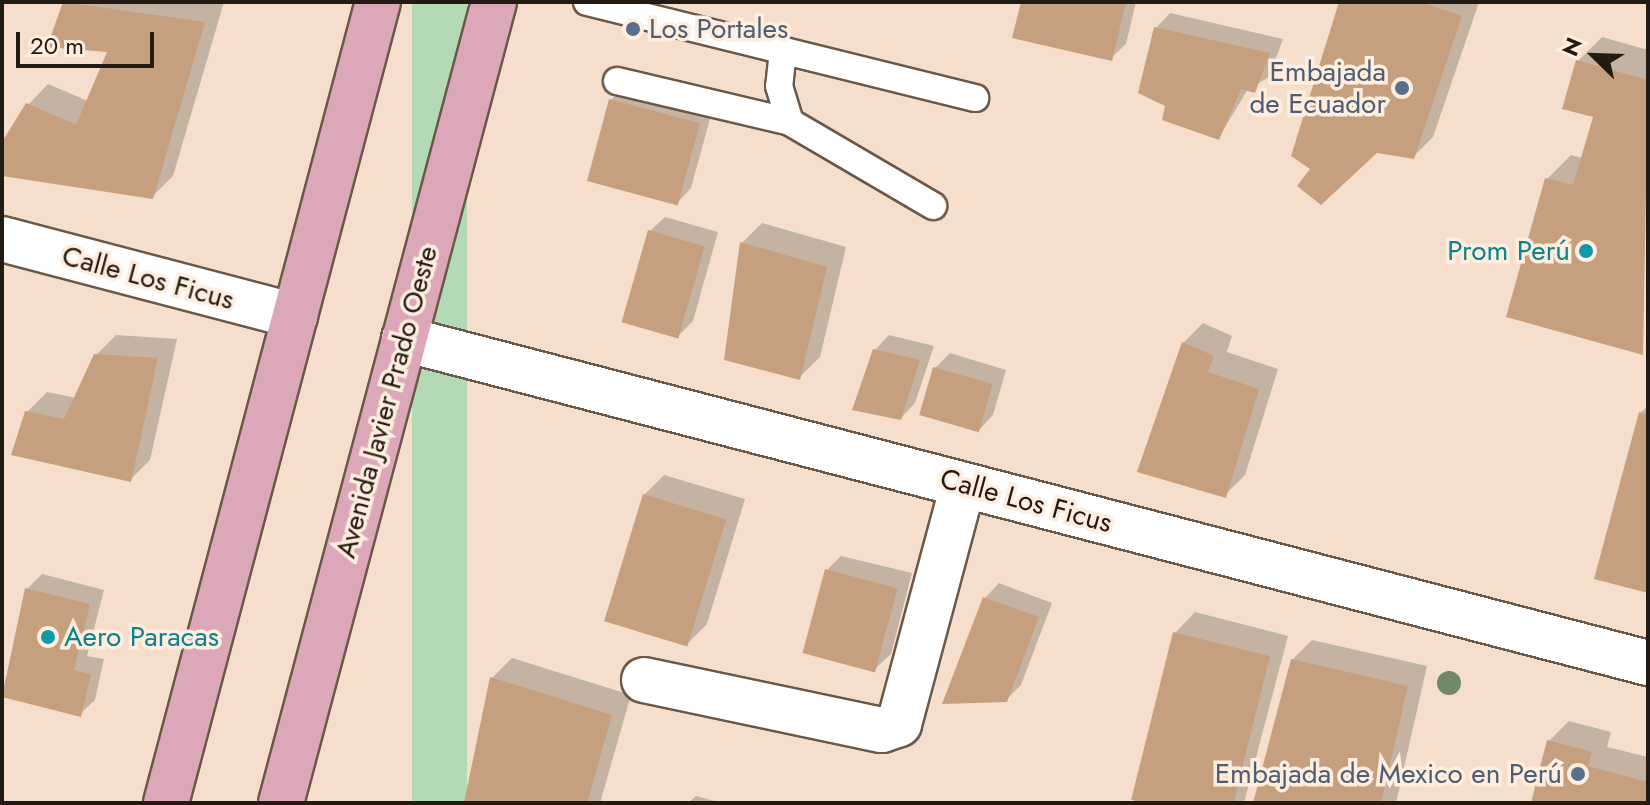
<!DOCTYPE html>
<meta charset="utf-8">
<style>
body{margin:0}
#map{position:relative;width:1650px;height:805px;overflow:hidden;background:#f5dfcc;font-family:Jost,sans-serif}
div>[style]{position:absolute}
.green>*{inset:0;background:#b3dab5;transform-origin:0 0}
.shadow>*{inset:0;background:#0003}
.building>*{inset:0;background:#c6a07e;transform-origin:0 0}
.roads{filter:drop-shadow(2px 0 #6a5848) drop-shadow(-2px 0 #6a5848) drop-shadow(0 2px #6a5848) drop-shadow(0 -2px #6a5848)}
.lane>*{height:26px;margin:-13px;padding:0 13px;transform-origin:13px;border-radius:13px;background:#fff}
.street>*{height:44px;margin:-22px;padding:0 22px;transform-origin:22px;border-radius:22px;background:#fff}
.primary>*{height:44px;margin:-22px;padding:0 22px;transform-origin:22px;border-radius:22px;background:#dca8b9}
.trees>*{width:24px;height:24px;margin:-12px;border-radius:50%;background:#728968}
.dots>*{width:22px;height:22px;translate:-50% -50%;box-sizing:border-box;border:4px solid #ffedde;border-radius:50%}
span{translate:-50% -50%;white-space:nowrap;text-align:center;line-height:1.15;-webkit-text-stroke:7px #ffedde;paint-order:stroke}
.service-label{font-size:28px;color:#4e5e75}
.left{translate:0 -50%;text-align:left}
.right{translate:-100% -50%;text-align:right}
.culture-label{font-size:28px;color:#0d838f}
.street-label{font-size:28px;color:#221b14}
.frame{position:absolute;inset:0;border:4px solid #221b14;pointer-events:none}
.north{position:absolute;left:1554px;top:16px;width:80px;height:80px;-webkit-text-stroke:6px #ffedde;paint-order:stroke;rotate:293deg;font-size:22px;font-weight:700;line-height:32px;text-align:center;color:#221b14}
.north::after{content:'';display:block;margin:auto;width:28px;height:36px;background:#221b14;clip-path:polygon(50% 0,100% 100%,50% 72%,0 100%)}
.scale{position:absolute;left:16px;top:32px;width:138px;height:36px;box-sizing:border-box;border:4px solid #221b14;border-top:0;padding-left:10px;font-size:24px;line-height:28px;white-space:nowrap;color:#221b14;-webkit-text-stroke:6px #ffedde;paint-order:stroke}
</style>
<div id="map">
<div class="green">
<div style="left:412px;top:2px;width:55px;height:829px"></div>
</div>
<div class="shadow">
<div style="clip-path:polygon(65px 2px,224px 2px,173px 176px,152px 197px,2px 174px,2px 145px,28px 105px,48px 84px,88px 101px,110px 50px,50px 45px)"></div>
<div style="clip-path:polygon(1023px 2px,1136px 2px,1126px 44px,1111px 58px)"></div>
<div style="clip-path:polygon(1341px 2px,1479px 2px,1433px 137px,1413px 157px,1376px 151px,1313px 169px)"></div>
<div style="clip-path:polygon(1170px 13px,1283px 39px,1269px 77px,1248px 89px,1219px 137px,1167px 105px,1156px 28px)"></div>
<div style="clip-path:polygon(1602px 37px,1648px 50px,1642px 353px,1547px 179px,1571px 155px,1583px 158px,1595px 116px,1578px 61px)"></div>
<div style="clip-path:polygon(625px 85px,713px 108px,691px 188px,677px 203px,611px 100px)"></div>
<div style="clip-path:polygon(665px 217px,718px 232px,693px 321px,678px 336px,650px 231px)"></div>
<div style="clip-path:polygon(762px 223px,846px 247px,820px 357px,800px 377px,742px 243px)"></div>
<div style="clip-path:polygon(1203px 323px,1232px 336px,1227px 352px,1278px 369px,1245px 475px,1225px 495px,1183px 343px)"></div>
<div style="clip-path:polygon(116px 335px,177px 339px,150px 460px,130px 480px,27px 412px,47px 392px,76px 398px,95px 356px)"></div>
<div style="clip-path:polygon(889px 335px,934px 346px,915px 403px,901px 418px,875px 350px)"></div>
<div style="clip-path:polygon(950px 353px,1006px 370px,993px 415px,979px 430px,935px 368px)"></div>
<div style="clip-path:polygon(1648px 406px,1648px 591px,1640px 413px)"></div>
<div style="clip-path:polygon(664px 475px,745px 499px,707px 624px,687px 644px,644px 495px)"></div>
<div style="clip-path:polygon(841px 556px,912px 573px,891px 654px,876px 668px,827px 570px)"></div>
<div style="clip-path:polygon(42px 574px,104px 590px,87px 656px,104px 659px,95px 700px,80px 714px,2px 695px,27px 589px)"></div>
<div style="clip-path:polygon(999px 583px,1052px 603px,1021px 685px,1006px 700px,985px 598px)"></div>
<div style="clip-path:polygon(1195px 612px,1288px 636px,1244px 803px,1134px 798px,1175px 633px)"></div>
<div style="clip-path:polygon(1312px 640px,1427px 666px,1396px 803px,1255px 803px,1292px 660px)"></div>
<div style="clip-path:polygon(512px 658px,631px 695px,600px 803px,466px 803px,492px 678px)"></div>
<div style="clip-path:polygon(1569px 721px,1611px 732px,1607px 747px,1648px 757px,1648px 803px,1533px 803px,1549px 741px)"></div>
<div style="clip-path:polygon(696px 796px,722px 803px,688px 803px)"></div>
</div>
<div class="building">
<div style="clip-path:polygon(63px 2px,205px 22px,153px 199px,2px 176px,2px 142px,26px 103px,76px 125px,107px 52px,47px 47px)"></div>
<div style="clip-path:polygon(1021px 2px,1126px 2px,1112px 61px,1012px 38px)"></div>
<div style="clip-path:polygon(1339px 2px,1421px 2px,1462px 16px,1414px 159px,1377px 153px,1321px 205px,1297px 186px,1310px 169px,1291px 156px)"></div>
<div style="clip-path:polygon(1154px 27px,1270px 53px,1255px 93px,1241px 89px,1219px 140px,1162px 120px,1165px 106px,1138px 93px)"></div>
<div style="clip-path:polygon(1576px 60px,1648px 80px,1643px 355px,1506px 317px,1545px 178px,1573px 185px,1593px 117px,1562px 109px)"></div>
<div style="left:609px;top:99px;width:94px;height:85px;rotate:15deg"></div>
<div style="left:648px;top:230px;width:59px;height:96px;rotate:16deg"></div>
<div style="clip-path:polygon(740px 242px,827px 267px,800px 380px,724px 360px)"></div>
<div style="clip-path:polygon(1182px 342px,1214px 356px,1208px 372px,1259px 389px,1226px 498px,1137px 472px)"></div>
<div style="clip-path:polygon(873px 349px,920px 360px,901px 420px,852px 410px)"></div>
<div style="clip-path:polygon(94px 354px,158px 358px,131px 482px,11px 455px,25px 411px,64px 419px)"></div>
<div style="left:933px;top:367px;width:62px;height:50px;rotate:16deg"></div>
<div style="clip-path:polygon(1639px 412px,1648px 415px,1648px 593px,1594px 579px)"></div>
<div style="left:643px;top:494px;width:87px;height:133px;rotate:17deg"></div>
<div style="left:825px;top:569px;width:75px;height:87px;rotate:15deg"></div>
<div style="clip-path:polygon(25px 588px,90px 604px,74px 670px,91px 674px,81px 717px,2px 697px)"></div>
<div style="clip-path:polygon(983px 597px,1039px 617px,1007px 702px,942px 704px)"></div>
<div style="left:1173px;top:632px;width:100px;height:173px;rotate:14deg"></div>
<div style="clip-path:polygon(1291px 659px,1408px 686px,1381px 803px,1253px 803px)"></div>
<div style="clip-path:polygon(490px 677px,612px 715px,587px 803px,464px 803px)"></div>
<div style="clip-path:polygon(1547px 740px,1592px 752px,1588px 766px,1648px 782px,1646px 803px,1531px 803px)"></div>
</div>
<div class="roads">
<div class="lane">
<div style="left:587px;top:2px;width:400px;rotate:13.9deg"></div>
<div style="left:783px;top:50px;width:36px;rotate:96deg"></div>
<div style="left:779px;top:86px;width:38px;rotate:73deg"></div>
<div style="left:790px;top:122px;width:166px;rotate:30.4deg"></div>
<div style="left:617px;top:81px;width:178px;rotate:13.3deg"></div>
</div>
<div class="street">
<div style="left:2px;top:239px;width:303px;rotate:14.7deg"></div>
<div style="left:404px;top:339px;width:1286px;rotate:14.6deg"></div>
<div style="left:644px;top:680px;width:243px;rotate:11.9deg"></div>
<div style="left:882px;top:730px;width:18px;rotate:-19deg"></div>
<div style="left:899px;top:724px;width:247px;rotate:-75deg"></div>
</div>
<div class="primary">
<div style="left:166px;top:803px;width:829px;rotate:-75.18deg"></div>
<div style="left:281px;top:803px;width:829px;rotate:-75.11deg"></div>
</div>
</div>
<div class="trees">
<div style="left:1449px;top:683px"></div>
</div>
<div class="dots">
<div style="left:633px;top:29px;background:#5c6f8a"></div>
<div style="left:1402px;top:88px;background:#5c6f8a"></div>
<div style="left:1586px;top:251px;background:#0f9aa8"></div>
<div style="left:48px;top:637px;background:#0f9aa8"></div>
<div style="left:1578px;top:774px;background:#5c6f8a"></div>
</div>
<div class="service-label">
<span class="left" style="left:649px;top:29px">Los Portales</span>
<span class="right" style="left:1386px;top:88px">Embajada<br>de Ecuador</span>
<span class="right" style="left:1562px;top:774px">Embajada de Mexico en Perú</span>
</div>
<div class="culture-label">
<span class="right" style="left:1570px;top:251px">Prom Perú</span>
<span class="left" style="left:64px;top:637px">Aero Paracas</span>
</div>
<div class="street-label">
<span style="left:148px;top:278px;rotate:15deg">Calle Los Ficus</span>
<span style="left:387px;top:402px;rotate:-75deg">Avenida Javier Prado Oeste</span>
<span style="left:1026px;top:501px;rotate:15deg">Calle Los Ficus</span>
</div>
<div class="frame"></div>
<div class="north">N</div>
<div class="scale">20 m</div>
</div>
